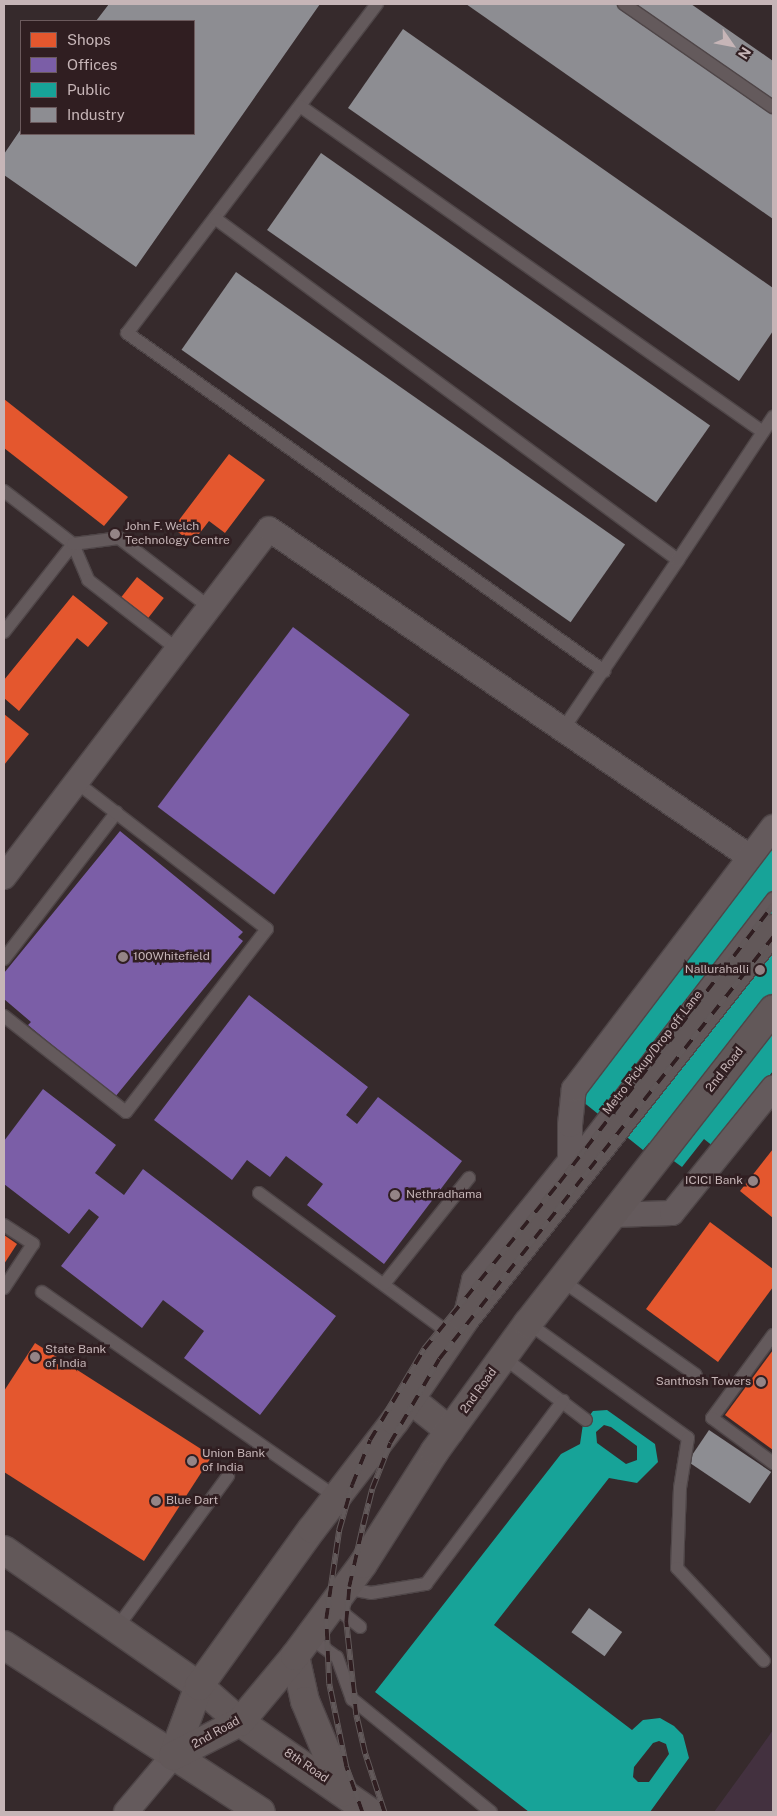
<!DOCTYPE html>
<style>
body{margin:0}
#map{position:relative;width:777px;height:1816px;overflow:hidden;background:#362a2c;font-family:"Public Sans",sans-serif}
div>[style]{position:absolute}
.green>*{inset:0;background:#43313f}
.shops>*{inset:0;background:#e4572e;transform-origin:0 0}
.offices>*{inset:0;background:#7b5ea7;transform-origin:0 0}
.public>*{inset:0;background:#17a398}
.industry>*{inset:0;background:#8d8d92;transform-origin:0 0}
.roads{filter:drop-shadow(1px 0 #4f4648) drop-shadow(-1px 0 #4f4648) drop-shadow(0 1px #4f4648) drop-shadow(0 -1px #4f4648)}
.lane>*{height:12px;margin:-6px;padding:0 6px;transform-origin:6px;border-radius:6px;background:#645a5c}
.street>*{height:24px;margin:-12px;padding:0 12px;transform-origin:12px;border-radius:12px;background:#645a5c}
.secondary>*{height:28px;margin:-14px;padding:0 14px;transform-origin:14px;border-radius:14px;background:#625859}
.rail>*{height:5.5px;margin-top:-2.75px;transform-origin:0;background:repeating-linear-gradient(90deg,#301e21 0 11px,#62595a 0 22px);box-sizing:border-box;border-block:1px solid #62595a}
.dots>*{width:14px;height:14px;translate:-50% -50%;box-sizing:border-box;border:2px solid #301e21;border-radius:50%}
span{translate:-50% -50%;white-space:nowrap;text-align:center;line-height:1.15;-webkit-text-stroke:5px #301e21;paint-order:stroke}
.poi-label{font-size:12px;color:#c6b5b7}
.left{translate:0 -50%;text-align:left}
.right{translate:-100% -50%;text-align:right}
.street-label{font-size:12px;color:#c6b5b7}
.frame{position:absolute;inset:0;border:5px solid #c6b5b7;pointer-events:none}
.legend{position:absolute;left:20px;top:20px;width:175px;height:115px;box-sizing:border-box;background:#301e21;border:1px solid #6c5a5d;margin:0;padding:6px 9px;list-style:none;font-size:15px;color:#c6b5b7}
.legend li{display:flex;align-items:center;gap:10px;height:25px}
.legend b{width:25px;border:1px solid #6c5a5d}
.north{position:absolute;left:707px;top:20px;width:50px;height:50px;-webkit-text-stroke:4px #301e21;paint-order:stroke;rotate:123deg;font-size:14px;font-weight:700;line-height:20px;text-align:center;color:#c6b5b7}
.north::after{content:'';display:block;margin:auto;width:18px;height:22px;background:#c6b5b7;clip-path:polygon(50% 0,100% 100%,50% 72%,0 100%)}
</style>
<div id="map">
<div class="green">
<div style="clip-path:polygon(773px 1730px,773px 1812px,714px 1812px,746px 1768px)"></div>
</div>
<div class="shops">
<div style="clip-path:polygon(4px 399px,128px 497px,104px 526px,4px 448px)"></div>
<div style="clip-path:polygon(229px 454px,265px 480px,225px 533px,209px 521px,192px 543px,173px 528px)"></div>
<div style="left:137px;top:577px;width:34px;height:26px;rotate:38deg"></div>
<div style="clip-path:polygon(73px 595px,108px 623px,88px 647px,77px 638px,19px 711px,4px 698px,4px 680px)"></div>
<div style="clip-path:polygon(4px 714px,29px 734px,4px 765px)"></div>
<div style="clip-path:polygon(773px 1149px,773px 1218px,740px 1191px)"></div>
<div style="clip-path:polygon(710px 1222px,773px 1269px,773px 1287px,718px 1362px,646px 1309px)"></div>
<div style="clip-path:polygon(4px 1235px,17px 1244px,4px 1264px)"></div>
<div style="clip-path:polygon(35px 1343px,212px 1456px,144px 1561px,4px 1472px,4px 1391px)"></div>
<div style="clip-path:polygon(773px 1350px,773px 1450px,725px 1415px)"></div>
</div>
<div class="offices">
<div style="left:293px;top:627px;width:146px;height:225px;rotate:37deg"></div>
<div style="clip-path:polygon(120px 831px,243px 932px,238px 937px,243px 941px,115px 1097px,28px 1025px,31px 1022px,4px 999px,4px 973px)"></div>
<div style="clip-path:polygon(249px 995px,368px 1087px,346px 1115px,357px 1124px,378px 1097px,462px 1161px,384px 1264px,307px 1205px,323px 1184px,286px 1156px,270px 1177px,247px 1160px,232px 1180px,154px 1120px)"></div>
<div style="clip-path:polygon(43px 1089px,116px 1145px,95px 1173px,124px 1195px,143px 1169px,336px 1316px,260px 1415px,184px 1358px,204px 1331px,163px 1300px,142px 1328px,61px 1266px,99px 1217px,89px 1209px,69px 1234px,4px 1184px,4px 1141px)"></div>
</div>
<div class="public">
<div style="clip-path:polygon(773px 833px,773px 1071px,714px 1147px,704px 1139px,682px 1167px,649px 1143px,643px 1150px,577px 1097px)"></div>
<div style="clip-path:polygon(evenodd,607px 1410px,655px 1444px,658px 1462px,637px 1483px,609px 1478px,494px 1625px,632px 1730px,643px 1720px,660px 1718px,674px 1726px,683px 1735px,689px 1758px,650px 1812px,529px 1812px,375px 1692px,561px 1454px,580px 1444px,583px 1424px,593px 1411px,607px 1410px,604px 1425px,611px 1427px,637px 1446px,637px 1460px,626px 1464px,597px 1443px,596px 1432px,604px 1425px,607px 1410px,659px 1741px,666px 1744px,669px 1754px,649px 1782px,638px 1782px,633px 1777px,634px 1767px,653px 1743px,659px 1741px)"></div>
</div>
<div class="industry">
<div style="clip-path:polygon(109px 4px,320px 4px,136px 267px,4px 175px,4px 154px,21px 129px,21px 134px,194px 134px,194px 21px,96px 21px)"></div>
<div style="clip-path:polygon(466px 4px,691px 4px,773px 61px,773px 219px)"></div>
<div style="clip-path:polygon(403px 29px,773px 288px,773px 331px,739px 381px,348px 108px)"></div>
<div style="left:321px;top:153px;width:475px;height:94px;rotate:35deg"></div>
<div style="left:236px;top:272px;width:475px;height:95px;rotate:35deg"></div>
<div style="left:709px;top:1430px;width:75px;height:38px;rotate:34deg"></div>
<div style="left:589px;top:1608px;width:41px;height:30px;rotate:36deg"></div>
</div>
<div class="roads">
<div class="lane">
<div style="left:377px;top:4px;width:413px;rotate:127.2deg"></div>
<div style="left:127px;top:333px;width:585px;rotate:35.32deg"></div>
<div style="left:624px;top:4px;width:181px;rotate:34.7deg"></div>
<div style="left:300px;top:106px;width:566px;rotate:35.15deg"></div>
<div style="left:216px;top:219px;width:574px;rotate:36.43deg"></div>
<div style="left:678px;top:560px;width:203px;rotate:124.2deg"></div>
<div style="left:4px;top:491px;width:87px;rotate:37.5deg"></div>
<div style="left:73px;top:544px;width:39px;rotate:67deg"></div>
<div style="left:88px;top:580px;width:113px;rotate:37.8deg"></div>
<div style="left:678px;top:560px;width:172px;rotate:-56.4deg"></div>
<div style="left:4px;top:632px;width:112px;rotate:-51.9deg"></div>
<div style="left:73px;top:544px;width:46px;rotate:-7.4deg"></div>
<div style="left:119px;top:538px;width:113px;rotate:37.5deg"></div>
<div style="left:4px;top:959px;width:185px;rotate:-52.5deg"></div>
<div style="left:4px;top:1016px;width:155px;rotate:38.2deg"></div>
<div style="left:126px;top:1112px;width:231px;rotate:-52.4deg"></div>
<div style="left:267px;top:929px;width:241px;rotate:-142.4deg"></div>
<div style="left:572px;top:1159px;width:329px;rotate:-52.4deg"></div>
<div style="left:259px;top:1193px;width:241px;rotate:36.4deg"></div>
<div style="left:4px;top:1225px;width:35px;rotate:33deg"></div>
<div style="left:33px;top:1244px;width:53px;rotate:123.4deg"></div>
<div style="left:560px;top:1279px;width:166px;rotate:35.2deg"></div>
<div style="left:384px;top:1284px;width:136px;rotate:-51.3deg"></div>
<div style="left:42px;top:1292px;width:360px;rotate:34.9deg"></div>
<div style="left:528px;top:1323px;width:197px;rotate:35.7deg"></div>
<div style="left:688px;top:1438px;width:51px;rotate:99.1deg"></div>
<div style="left:680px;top:1488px;width:80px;rotate:92.1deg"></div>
<div style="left:677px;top:1568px;width:127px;rotate:46.9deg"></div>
<div style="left:773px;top:1335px;width:103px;rotate:126.3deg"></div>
<div style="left:712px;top:1418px;width:76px;rotate:36.4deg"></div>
<div style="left:503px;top:1357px;width:104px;rotate:37.2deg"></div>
<div style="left:345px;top:1588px;width:26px;rotate:11deg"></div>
<div style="left:371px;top:1593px;width:56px;rotate:-9.3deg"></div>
<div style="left:426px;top:1584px;width:229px;rotate:-53.2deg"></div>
<div style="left:333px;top:1605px;width:35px;rotate:39deg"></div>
<div style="left:116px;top:1629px;width:190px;rotate:-53.8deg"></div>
<div style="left:309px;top:1637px;width:34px;rotate:36deg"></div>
<div style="left:337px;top:1657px;width:45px;rotate:70.3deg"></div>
<div style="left:352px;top:1699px;width:179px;rotate:39.1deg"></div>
</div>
<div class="street">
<div style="left:4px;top:877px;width:437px;rotate:-52.7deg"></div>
<div style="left:269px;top:529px;width:582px;rotate:34.29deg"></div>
<div style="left:612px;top:1215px;width:60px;rotate:-1.9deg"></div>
<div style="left:672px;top:1213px;width:161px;rotate:-51.1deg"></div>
<div style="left:465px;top:1319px;width:40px;rotate:-77deg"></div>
<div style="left:474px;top:1280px;width:153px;rotate:-51.1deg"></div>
<div style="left:570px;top:1161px;width:36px;rotate:-90deg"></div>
<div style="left:570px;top:1125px;width:36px;rotate:-84deg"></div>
<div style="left:574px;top:1089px;width:329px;rotate:-52.8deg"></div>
<div style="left:126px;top:1812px;width:73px;rotate:-50deg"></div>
</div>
<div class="secondary">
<div style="left:410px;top:1399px;width:51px;rotate:38.7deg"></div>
<div style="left:4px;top:1550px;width:238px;rotate:34.9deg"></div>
<div style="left:199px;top:1686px;width:55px;rotate:41.3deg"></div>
<div style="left:240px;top:1722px;width:158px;rotate:34.7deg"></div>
<div style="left:4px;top:1645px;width:306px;rotate:33deg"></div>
<div style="left:295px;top:1656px;width:46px;rotate:77.5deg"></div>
<div style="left:305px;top:1701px;width:99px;rotate:67.3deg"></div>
<div style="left:173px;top:1756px;width:75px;rotate:-69.6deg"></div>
<div style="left:199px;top:1686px;width:193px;rotate:-54.3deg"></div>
<div style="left:312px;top:1529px;width:136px;rotate:-52.5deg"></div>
<div style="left:395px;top:1421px;width:124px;rotate:-55.5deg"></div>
<div style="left:465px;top:1319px;width:497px;rotate:-51.7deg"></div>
<div style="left:173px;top:1756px;width:75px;rotate:-26.9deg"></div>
<div style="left:240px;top:1722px;width:86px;rotate:-50.2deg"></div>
<div style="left:295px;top:1656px;width:114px;rotate:-53.5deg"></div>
<div style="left:363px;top:1564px;width:134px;rotate:-57.5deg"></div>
<div style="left:435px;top:1451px;width:158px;rotate:-54deg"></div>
<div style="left:528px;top:1323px;width:398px;rotate:-52deg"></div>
</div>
</div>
<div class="rail">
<div style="left:362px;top:1812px;width:48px;rotate:-109.6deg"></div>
<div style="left:346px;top:1767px;width:85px;rotate:-101.6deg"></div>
<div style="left:329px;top:1684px;width:65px;rotate:-92.6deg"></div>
<div style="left:326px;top:1619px;width:90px;rotate:-81.7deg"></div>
<div style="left:339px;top:1530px;width:47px;rotate:-73.9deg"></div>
<div style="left:352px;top:1485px;width:48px;rotate:-68.2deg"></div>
<div style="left:370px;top:1440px;width:106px;rotate:-59.3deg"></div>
<div style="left:424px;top:1349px;width:214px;rotate:-50.9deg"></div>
<div style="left:559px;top:1183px;width:351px;rotate:-52.4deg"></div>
<div style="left:384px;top:1812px;width:61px;rotate:-108.1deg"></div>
<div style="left:365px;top:1754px;width:40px;rotate:-103deg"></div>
<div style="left:356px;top:1715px;width:94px;rotate:-96.1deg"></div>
<div style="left:346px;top:1622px;width:35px;rotate:-85deg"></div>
<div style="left:349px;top:1587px;width:64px;rotate:-77.3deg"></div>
<div style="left:363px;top:1525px;width:37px;rotate:-76deg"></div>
<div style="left:372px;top:1489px;width:49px;rotate:-68.6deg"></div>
<div style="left:390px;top:1443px;width:97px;rotate:-59.7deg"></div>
<div style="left:439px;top:1359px;width:538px;rotate:-51.64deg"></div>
</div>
<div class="dots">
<div style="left:115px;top:534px;background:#948486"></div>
<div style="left:123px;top:957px;background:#948486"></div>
<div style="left:760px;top:970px;background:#948486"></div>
<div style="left:753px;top:1181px;background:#948486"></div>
<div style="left:395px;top:1195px;background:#948486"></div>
<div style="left:35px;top:1357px;background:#948486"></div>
<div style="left:761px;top:1382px;background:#948486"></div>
<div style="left:192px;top:1461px;background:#948486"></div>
<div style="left:156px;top:1501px;background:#948486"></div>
</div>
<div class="poi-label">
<span class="left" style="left:125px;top:534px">John F. Welch<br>Technology Centre</span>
<span class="left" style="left:133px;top:957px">100Whitefield</span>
<span class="right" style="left:749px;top:970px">Nallurahalli</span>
<span class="right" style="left:743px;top:1181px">ICICI Bank</span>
<span class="left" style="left:406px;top:1195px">Nethradhama</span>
<span class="left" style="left:45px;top:1357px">State Bank<br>of India</span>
<span class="right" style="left:751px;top:1382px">Santhosh Towers</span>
<span class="left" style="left:202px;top:1461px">Union Bank<br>of India</span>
<span class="left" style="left:166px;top:1501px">Blue Dart</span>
</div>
<div class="street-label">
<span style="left:653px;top:1053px;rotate:-52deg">Metro Pickup/Drop off Lane</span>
<span style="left:725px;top:1070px;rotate:-52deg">2nd Road</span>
<span style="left:479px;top:1391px;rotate:-54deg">2nd Road</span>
<span style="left:216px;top:1733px;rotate:-29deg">2nd Road</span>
<span style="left:306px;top:1766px;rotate:34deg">8th Road</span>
</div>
<div class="frame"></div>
<ul class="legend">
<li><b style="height:14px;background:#e4572e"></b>Shops</li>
<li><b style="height:14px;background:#7b5ea7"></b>Offices</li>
<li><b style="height:14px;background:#17a398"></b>Public</li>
<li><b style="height:14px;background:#8d8d92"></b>Industry</li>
</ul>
<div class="north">N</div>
</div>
